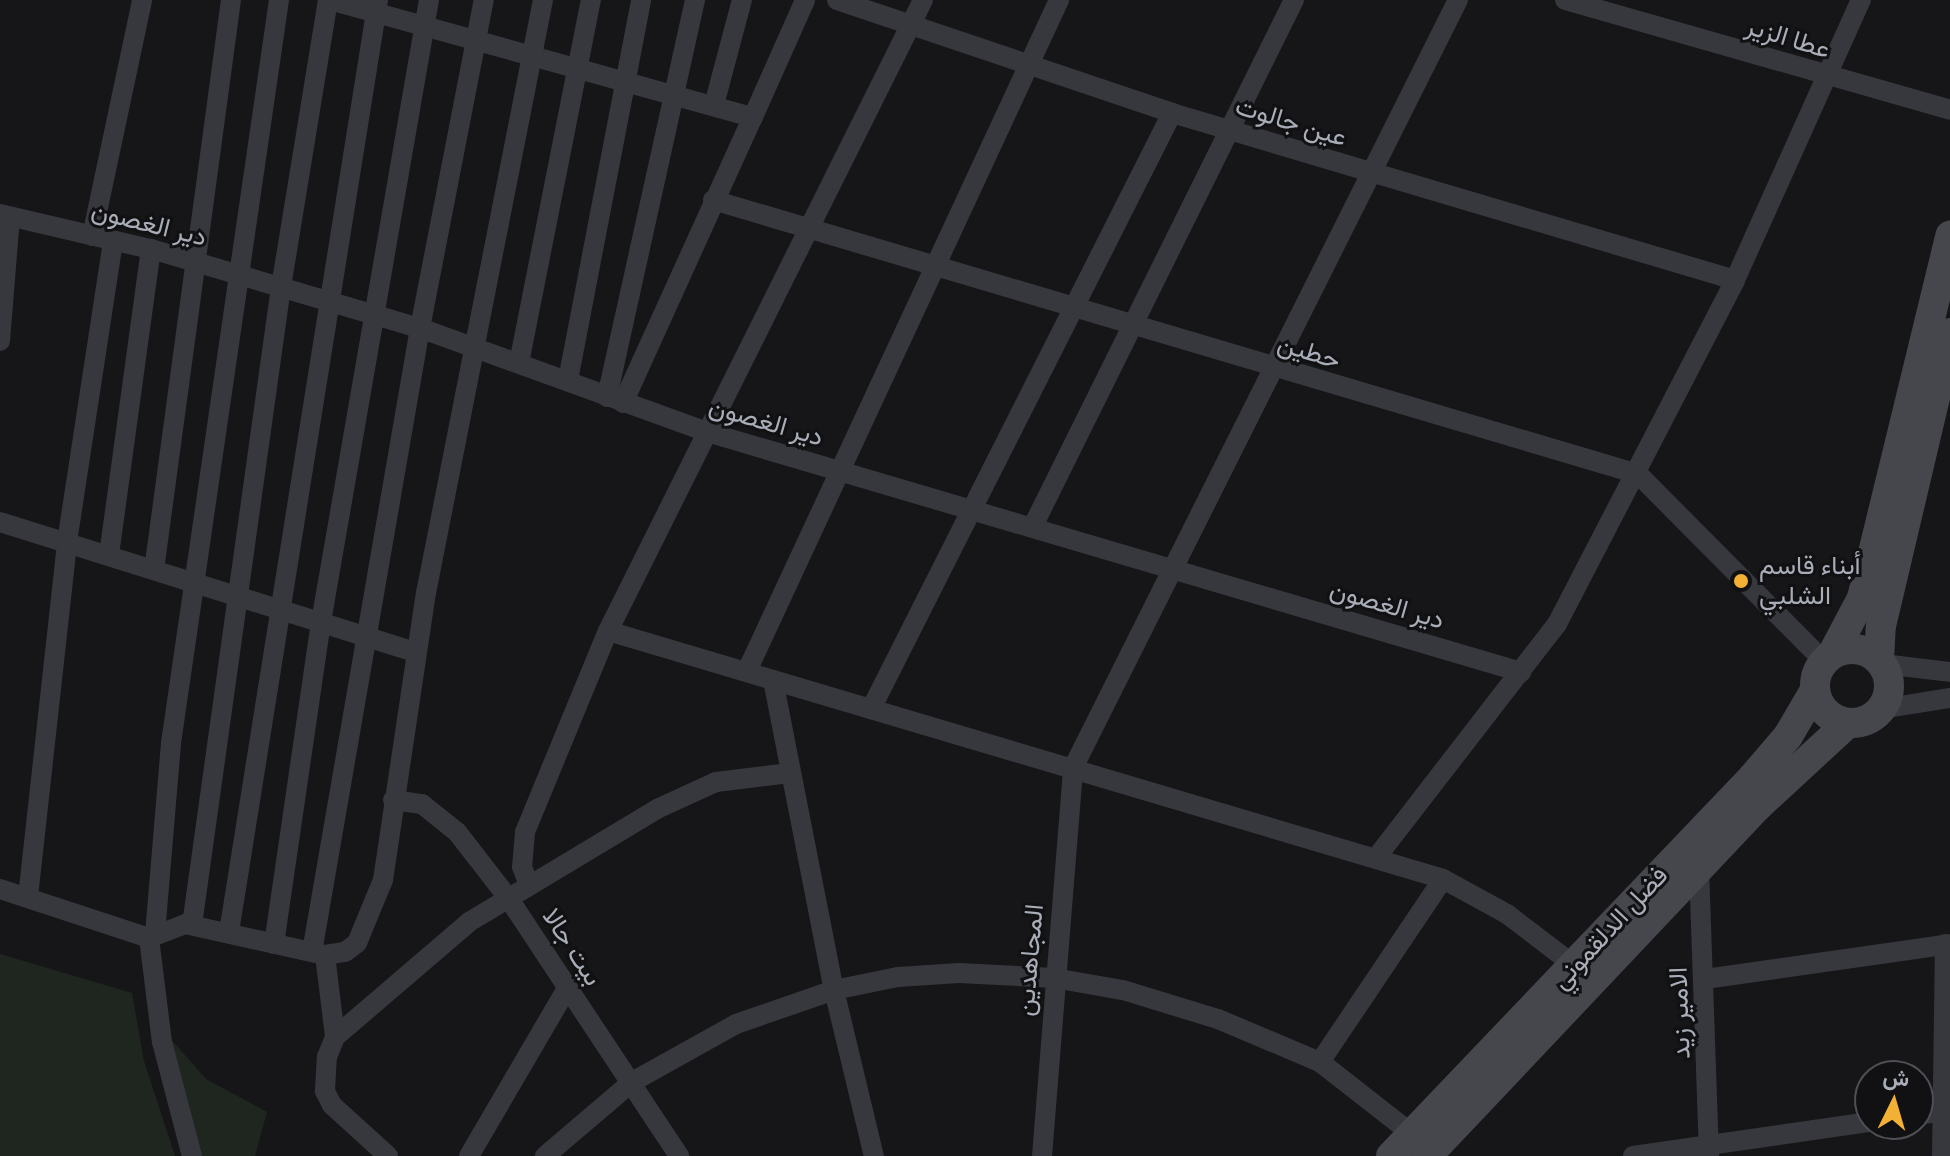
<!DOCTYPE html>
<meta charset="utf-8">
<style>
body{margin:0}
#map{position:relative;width:1950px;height:1156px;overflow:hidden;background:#161618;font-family:Karla,Vazirmatn,sans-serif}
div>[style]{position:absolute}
.green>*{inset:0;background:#1e261f}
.street>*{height:20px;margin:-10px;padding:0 10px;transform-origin:10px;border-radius:10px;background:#37383d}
.secondary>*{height:30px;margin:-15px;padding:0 15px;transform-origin:15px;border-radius:15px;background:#45474d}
.secondary>.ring{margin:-15px;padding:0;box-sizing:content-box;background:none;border:30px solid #45474d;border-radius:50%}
.dots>*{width:22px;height:22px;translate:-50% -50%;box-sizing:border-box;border:4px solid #111113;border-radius:50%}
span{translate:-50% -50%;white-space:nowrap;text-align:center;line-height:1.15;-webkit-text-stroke:6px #111113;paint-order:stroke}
.street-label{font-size:26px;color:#a8adb8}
.poi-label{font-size:26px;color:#a8adb8}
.left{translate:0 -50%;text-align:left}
.north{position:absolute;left:1854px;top:1060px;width:80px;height:80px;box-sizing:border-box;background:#111113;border:2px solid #4d4f55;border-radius:50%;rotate:5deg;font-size:22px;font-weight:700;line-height:32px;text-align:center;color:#a8adb8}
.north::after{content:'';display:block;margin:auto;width:28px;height:36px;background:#f2b134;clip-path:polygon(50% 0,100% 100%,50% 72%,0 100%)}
</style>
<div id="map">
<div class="green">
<div style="clip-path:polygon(0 954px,132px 993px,144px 1061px,175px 1156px,0 1156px)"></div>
<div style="clip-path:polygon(163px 1030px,206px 1079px,267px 1112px,255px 1156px,197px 1156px)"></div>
</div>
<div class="street">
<div style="left:330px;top:0;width:439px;rotate:15.5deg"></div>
<div style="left:753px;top:117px;width:128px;rotate:-66deg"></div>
<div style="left:837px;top:0;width:354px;rotate:18.6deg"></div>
<div style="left:1172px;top:113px;width:587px;rotate:16.52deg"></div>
<div style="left:1565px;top:0;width:400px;rotate:15.9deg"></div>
<div style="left:714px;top:105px;width:109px;rotate:-75.1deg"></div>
<div style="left:713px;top:200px;width:965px;rotate:16.5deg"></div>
<div style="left:1638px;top:474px;width:264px;rotate:45.2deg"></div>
<div style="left:0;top:214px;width:155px;rotate:13.1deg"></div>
<div style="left:151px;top:249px;width:280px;rotate:16.4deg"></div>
<div style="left:420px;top:328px;width:305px;rotate:19.9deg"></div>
<div style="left:707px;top:432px;width:849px;rotate:16.43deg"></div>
<div style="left:92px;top:236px;width:241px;rotate:-78deg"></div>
<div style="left:0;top:341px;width:124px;rotate:-85.4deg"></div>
<div style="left:519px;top:363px;width:370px;rotate:-78.8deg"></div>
<div style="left:568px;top:380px;width:387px;rotate:-79.1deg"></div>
<div style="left:607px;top:397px;width:407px;rotate:-77.5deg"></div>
<div style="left:623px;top:403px;width:314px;rotate:-65.6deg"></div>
<div style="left:0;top:522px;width:436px;rotate:17.4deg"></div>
<div style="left:1033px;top:526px;width:587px;rotate:-63.61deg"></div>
<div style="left:109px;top:555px;width:309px;rotate:-82.2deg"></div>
<div style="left:154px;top:570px;width:575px;rotate:-82.31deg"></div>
<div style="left:608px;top:631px;width:705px;rotate:-63.47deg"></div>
<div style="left:1883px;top:664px;width:67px;rotate:6.8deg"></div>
<div style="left:747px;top:671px;width:740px;rotate:-65.06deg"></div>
<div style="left:773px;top:680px;width:316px;rotate:78.9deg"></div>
<div style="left:834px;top:990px;width:171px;rotate:76.5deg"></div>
<div style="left:871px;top:709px;width:668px;rotate:-63.2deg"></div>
<div style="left:1881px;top:709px;width:70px;rotate:-9.1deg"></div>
<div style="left:393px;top:800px;width:29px;rotate:8deg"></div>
<div style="left:422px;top:804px;width:45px;rotate:38.7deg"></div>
<div style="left:457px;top:832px;width:85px;rotate:52.2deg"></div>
<div style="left:509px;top:899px;width:308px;rotate:56.5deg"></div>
<div style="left:1376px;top:858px;width:296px;rotate:-52.3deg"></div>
<div style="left:1557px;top:624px;width:387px;rotate:-62.6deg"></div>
<div style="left:1735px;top:280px;width:307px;rotate:-65.8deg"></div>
<div style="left:1699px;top:868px;width:288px;rotate:88deg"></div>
<div style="left:529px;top:885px;width:19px;rotate:-111deg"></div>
<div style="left:522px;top:867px;width:35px;rotate:-85deg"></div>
<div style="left:525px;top:832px;width:217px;rotate:-67.6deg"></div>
<div style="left:608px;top:631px;width:871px;rotate:16.54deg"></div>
<div style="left:1443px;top:879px;width:73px;rotate:28.7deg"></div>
<div style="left:1507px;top:914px;width:86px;rotate:37.4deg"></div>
<div style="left:0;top:889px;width:157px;rotate:18.2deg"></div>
<div style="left:149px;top:938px;width:39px;rotate:-21deg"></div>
<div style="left:185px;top:924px;width:143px;rotate:12.5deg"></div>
<div style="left:325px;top:955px;width:20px;rotate:-9deg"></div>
<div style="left:345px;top:952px;width:15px;rotate:-37deg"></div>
<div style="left:357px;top:943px;width:68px;rotate:-67.6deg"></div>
<div style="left:383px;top:880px;width:290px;rotate:-81.5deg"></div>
<div style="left:426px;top:593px;width:604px;rotate:-78.84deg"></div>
<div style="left:28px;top:897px;width:357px;rotate:-83.7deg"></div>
<div style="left:67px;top:542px;width:305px;rotate:-81.3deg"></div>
<div style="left:192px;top:925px;width:644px;rotate:-82.06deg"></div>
<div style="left:281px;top:287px;width:291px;rotate:-80.7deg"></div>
<div style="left:229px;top:932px;width:944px;rotate:-80.92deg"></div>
<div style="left:155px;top:934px;width:192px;rotate:-85.2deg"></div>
<div style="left:171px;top:743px;width:751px;rotate:-81.73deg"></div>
<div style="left:149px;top:938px;width:105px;rotate:82.9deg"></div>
<div style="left:162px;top:1042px;width:118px;rotate:75.3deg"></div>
<div style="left:274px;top:944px;width:325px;rotate:-81.7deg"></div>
<div style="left:321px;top:622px;width:631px;rotate:-80.15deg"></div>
<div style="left:312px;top:952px;width:633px;rotate:-80.18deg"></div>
<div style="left:420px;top:328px;width:334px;rotate:-79deg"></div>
<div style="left:325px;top:955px;width:83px;rotate:83deg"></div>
<div style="left:1705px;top:979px;width:247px;rotate:-8.1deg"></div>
<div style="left:1320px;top:1062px;width:220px;rotate:-56.1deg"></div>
<div style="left:1918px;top:1115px;width:32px;rotate:-9deg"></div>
<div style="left:388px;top:1156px;width:76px;rotate:-137.7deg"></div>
<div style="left:332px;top:1105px;width:16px;rotate:-117deg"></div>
<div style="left:325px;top:1091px;width:34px;rotate:-87deg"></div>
<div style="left:327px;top:1057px;width:22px;rotate:-68deg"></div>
<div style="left:335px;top:1037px;width:177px;rotate:-40.6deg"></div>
<div style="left:469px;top:922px;width:219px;rotate:-31deg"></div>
<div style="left:657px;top:809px;width:65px;rotate:-24.6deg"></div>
<div style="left:716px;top:782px;width:74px;rotate:-7deg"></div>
<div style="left:469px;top:1156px;width:194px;rotate:-59.7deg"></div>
<div style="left:545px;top:1156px;width:114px;rotate:-40.4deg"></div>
<div style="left:632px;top:1082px;width:119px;rotate:-29.1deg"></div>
<div style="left:736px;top:1024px;width:104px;rotate:-19.1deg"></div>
<div style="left:834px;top:990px;width:65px;rotate:-11.5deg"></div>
<div style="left:898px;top:977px;width:61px;rotate:-3.8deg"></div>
<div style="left:959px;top:973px;width:95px;rotate:3deg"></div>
<div style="left:1054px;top:978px;width:70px;rotate:9.9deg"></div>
<div style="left:1123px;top:990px;width:99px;rotate:17deg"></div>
<div style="left:1218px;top:1019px;width:111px;rotate:22.9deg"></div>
<div style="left:1320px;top:1062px;width:117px;rotate:38deg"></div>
<div style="left:1042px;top:1156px;width:389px;rotate:-85.4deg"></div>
<div style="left:1073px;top:768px;width:859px;rotate:-63.38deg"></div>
<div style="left:1633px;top:1156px;width:239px;rotate:-8.2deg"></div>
<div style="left:1942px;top:1156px;width:212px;rotate:-89.2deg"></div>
</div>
<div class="secondary">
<div class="ring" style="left:1815px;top:649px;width:44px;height:44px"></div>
<div style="left:1833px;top:653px;width:62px;rotate:-62.2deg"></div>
<div style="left:1862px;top:598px;width:373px;rotate:-76.3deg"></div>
<div style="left:1879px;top:660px;width:34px;rotate:-87deg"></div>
<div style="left:1881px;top:626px;width:301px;rotate:-76.7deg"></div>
<div style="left:1391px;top:1156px;width:524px;rotate:-46.31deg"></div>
<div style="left:1753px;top:777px;width:54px;rotate:-49.5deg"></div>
<div style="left:1788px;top:736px;width:53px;rotate:-59.6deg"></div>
<div style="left:1427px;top:1156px;width:482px;rotate:-46.6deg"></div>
<div style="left:1758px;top:806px;width:122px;rotate:-42.7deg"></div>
</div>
<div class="dots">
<div style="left:1741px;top:581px;background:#f2b134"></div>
</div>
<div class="street-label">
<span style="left:1788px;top:38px;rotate:17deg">عطا الزير</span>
<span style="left:1291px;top:122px;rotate:17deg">عين جالوت</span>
<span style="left:149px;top:224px;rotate:14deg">دير الغصون</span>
<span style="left:1309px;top:352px;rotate:17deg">حطين</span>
<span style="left:766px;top:422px;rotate:16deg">دير الغصون</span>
<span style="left:1387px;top:605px;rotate:16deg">دير الغصون</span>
<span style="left:1610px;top:928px;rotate:-47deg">فضل الدلقموني</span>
<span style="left:572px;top:947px;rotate:57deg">بيت جالا</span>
<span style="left:1030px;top:960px;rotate:-85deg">المجاهدين</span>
<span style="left:1680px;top:1013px;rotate:-92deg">الامير زيد</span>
</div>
<div class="poi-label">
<span class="left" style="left:1759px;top:581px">أبناء قاسم<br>الشلبي</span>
</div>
<div class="north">ش</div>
</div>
